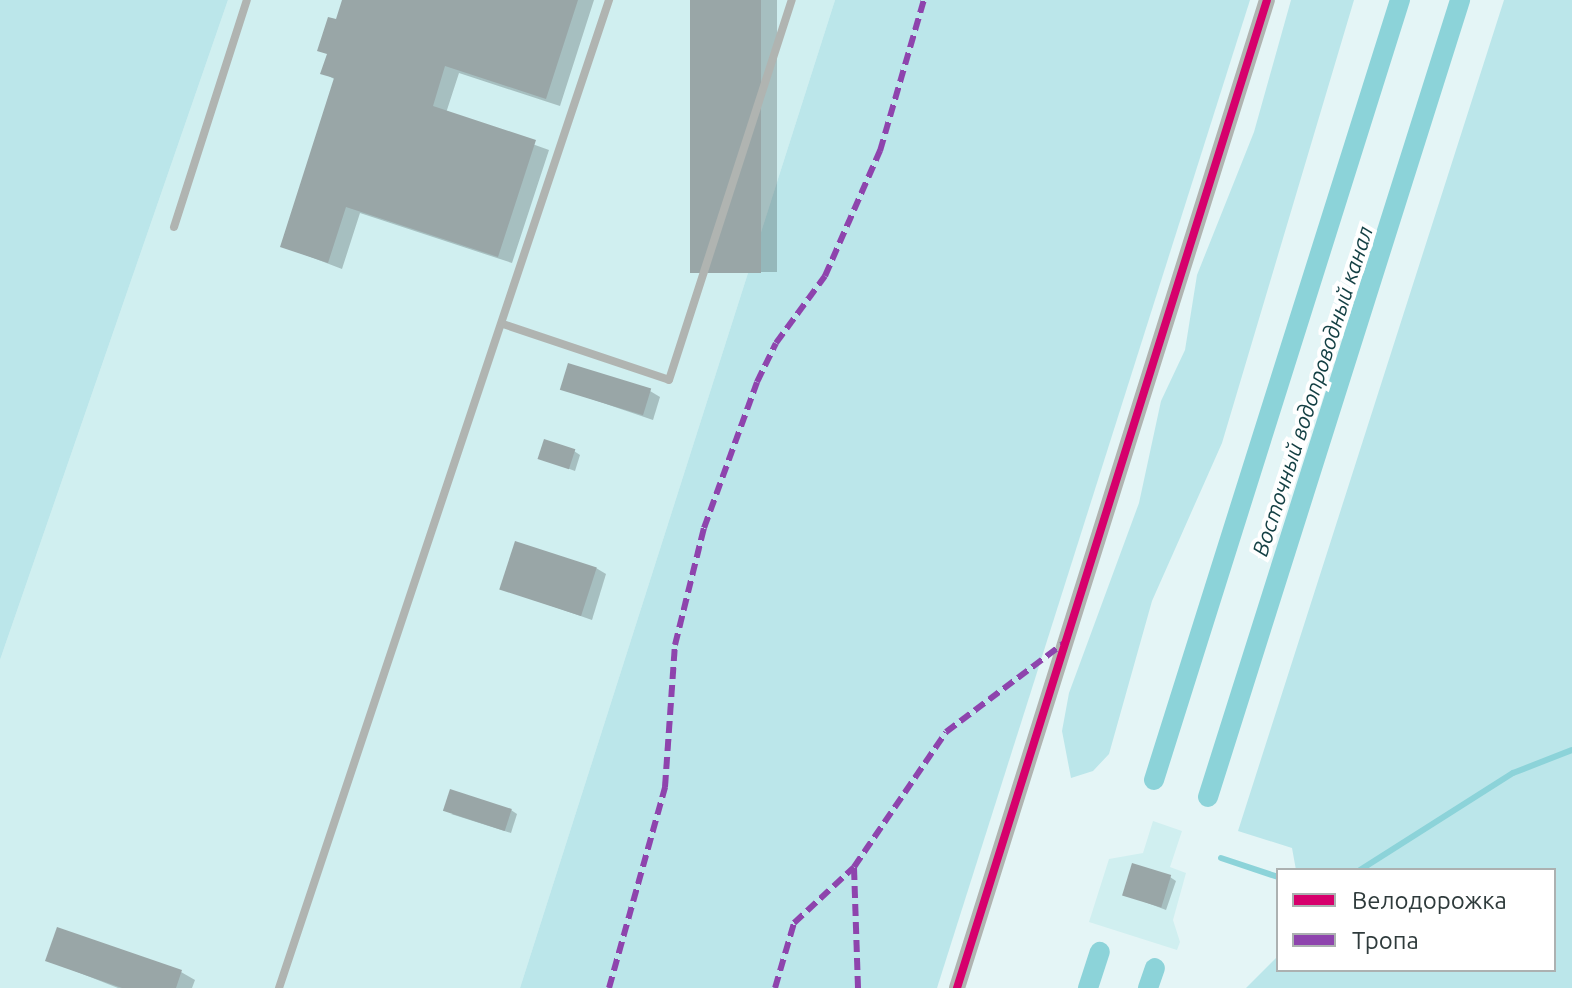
<!DOCTYPE html>
<meta charset="utf-8">
<style>
body{margin:0}
#map{position:relative;width:1572px;height:988px;overflow:hidden;background:#e4f5f6;font-family:Ubuntu,sans-serif}
div>[style]{position:absolute}
.built>*{inset:0;background:#d0eff0}
.green>*{inset:0;background:#bbe6ea}
.shadow>*{inset:0;background:#0003;transform-origin:0 0}
.stream>*{height:6px;margin:-3px;padding:0 3px;transform-origin:3px;border-radius:3px;background:#8cd3d9}
.canal>*{height:20px;margin:-10px;padding:0 10px;transform-origin:10px;border-radius:10px;background:#8cd3d9}
.building>*{inset:0;background:#99a6a7;transform-origin:0 0}
.service>*{height:8px;margin:-4px;padding:0 4px;transform-origin:4px;border-radius:4px;background:#b0b4b1}
.minor>*{height:16px;margin:-8px;padding:0 8px;transform-origin:8px;border-radius:8px;background:#b0b4b1}
.quiet>*{height:6px;margin-top:-3px;transform-origin:0;background:repeating-linear-gradient(90deg,#8e44ad 0 12px,transparent 0 18px)}
.cycleway>*{height:8px;margin:-4px;padding:0 4px;transform-origin:4px;border-radius:4px;background:#d6006c}
span{translate:-50% -50%;white-space:nowrap;text-align:center;line-height:1.15;-webkit-text-stroke:8px #fff;paint-order:stroke}
.water-label{font-size:22px;color:#133f43;font-style:italic}
.legend{position:absolute;left:1276px;top:868px;width:280px;height:104px;box-sizing:border-box;background:#fff;border:2px solid #acb1b1;margin:0;padding:10px 14px;list-style:none;font-size:24px;color:#2f3b3c}
.legend li{display:flex;align-items:center;gap:16px;height:40px}
.legend b{width:40px;border:2px solid #acb1b1}
</style>
<div id="map">
<div class="built">
<div style="clip-path:polygon(228px 0,835px 0,520px 988px,0 988px,0 660px)"></div>
<div style="clip-path:polygon(1153px 821px,1182px 831px,1170px 867px,1186px 873px,1173px 920px,1180px 942px,1177px 950px,1089px 922px,1109px 859px,1143px 853px)"></div>
</div>
<div class="green">
<div style="clip-path:polygon(0 0,228px 0,0 660px)"></div>
<div style="clip-path:polygon(835px 0,1250px 0,937px 988px,520px 988px)"></div>
<div style="clip-path:polygon(1291px 0,1354px 0,1222px 443px,1152px 601px,1109px 754px,1093px 771px,1071px 778px,1062px 731px,1069px 693px,1139px 503px,1161px 401px,1185px 350px,1197px 275px,1254px 132px)"></div>
<div style="clip-path:polygon(1504px 0,1572px 0,1572px 988px,1246px 988px,1278px 956px,1278px 970px,1554px 970px,1554px 870px,1296px 870px,1292px 848px,1238px 831px)"></div>
</div>
<div class="shadow">
<div style="clip-path:polygon(345px 0,594px 0,560px 106px,459px 73px,446px 113px,549px 150px,512px 263px,360px 213px,342px 269px,282px 246px,336px 80px,323px 73px)"></div>
<div style="left:692px;top:0;width:85px;height:272px"></div>
<div style="clip-path:polygon(562px 389px,650px 391px,660px 397px,653px 420px)"></div>
<div style="clip-path:polygon(574px 451px,580px 455px,575px 471px,540px 458px)"></div>
<div style="clip-path:polygon(596px 568px,606px 574px,592px 620px,503px 589px)"></div>
<div style="clip-path:polygon(511px 810px,517px 814px,511px 833px,451px 814px)"></div>
<div style="clip-path:polygon(1170px 877px,1176px 881px,1166px 910px,1124px 894px)"></div>
<div style="clip-path:polygon(47px 960px,181px 972px,195px 980px,192px 988px,118px 988px)"></div>
</div>
<div class="stream">
<div style="left:1221px;top:858px;width:60px;rotate:18.4deg"></div>
<div style="left:1360px;top:870px;width:181px;rotate:-32.4deg"></div>
<div style="left:1513px;top:773px;width:63px;rotate:-21.3deg"></div>
</div>
<div class="canal">
<div style="left:1154px;top:780px;width:818px;rotate:-72.5deg"></div>
<div style="left:1208px;top:797px;width:836px;rotate:-72.45deg"></div>
<div style="left:1088px;top:988px;width:38px;rotate:-72deg"></div>
<div style="left:1148px;top:988px;width:21px;rotate:-71deg"></div>
</div>
<div class="building">
<div style="clip-path:polygon(342px 0,578px 0,546px 99px,445px 66px,433px 106px,536px 140px,498px 257px,346px 207px,328px 263px,280px 247px,334px 78px,320px 74px,327px 54px,317px 51px,328px 17px,336px 19px)"></div>
<div style="left:690px;top:0;width:71px;height:273px"></div>
<div style="left:568px;top:363px;width:87px;height:28px;rotate:17deg"></div>
<div style="left:544px;top:439px;width:33px;height:21px;rotate:18deg"></div>
<div style="left:515px;top:541px;width:86px;height:51px;rotate:18deg"></div>
<div style="left:450px;top:789px;width:65px;height:23px;rotate:18deg"></div>
<div style="left:1132px;top:863px;width:41px;height:34px;rotate:17deg"></div>
<div style="clip-path:polygon(57px 927px,182px 970px,176px 988px,122px 988px,45px 961px)"></div>
</div>
<div class="service">
<div style="left:174px;top:227px;width:238px;rotate:-72.2deg"></div>
<div style="left:503px;top:324px;width:175px;rotate:18.6deg"></div>
<div style="left:669px;top:380px;width:399px;rotate:-72.1deg"></div>
<div style="left:279px;top:988px;width:1042px;rotate:-71.53deg"></div>
</div>
<div class="minor">
<div style="left:957px;top:988px;width:1035px;rotate:-72.58deg"></div>
</div>
<div class="quiet">
<div style="left:609px;top:988px;width:209px;rotate:-74.4deg"></div>
<div style="left:665px;top:787px;width:142px;rotate:-86deg"></div>
<div style="left:675px;top:645px;width:121px;rotate:-76.1deg"></div>
<div style="left:704px;top:528px;width:155px;rotate:-70deg"></div>
<div style="left:757px;top:382px;width:43px;rotate:-64deg"></div>
<div style="left:776px;top:343px;width:83px;rotate:-53.8deg"></div>
<div style="left:825px;top:276px;width:137px;rotate:-66.3deg"></div>
<div style="left:880px;top:151px;width:157px;rotate:-73.8deg"></div>
<div style="left:775px;top:988px;width:68px;rotate:-73.7deg"></div>
<div style="left:794px;top:923px;width:82px;rotate:-43deg"></div>
<div style="left:858px;top:988px;width:121px;rotate:-91.9deg"></div>
<div style="left:854px;top:867px;width:163px;rotate:-55.7deg"></div>
<div style="left:946px;top:732px;width:148px;rotate:-37deg"></div>
</div>
<div class="cycleway">
<div style="left:957px;top:988px;width:1035px;rotate:-72.58deg"></div>
</div>
<div class="water-label">
<span style="left:1312px;top:391px;rotate:-72deg">Восточный водопроводный канал</span>
</div>
<ul class="legend">
<li><b style="height:10px;background:#d6006c"></b>Велодорожка</li>
<li><b style="height:10px;background:#8e44ad"></b>Тропа</li>
</ul>
</div>
